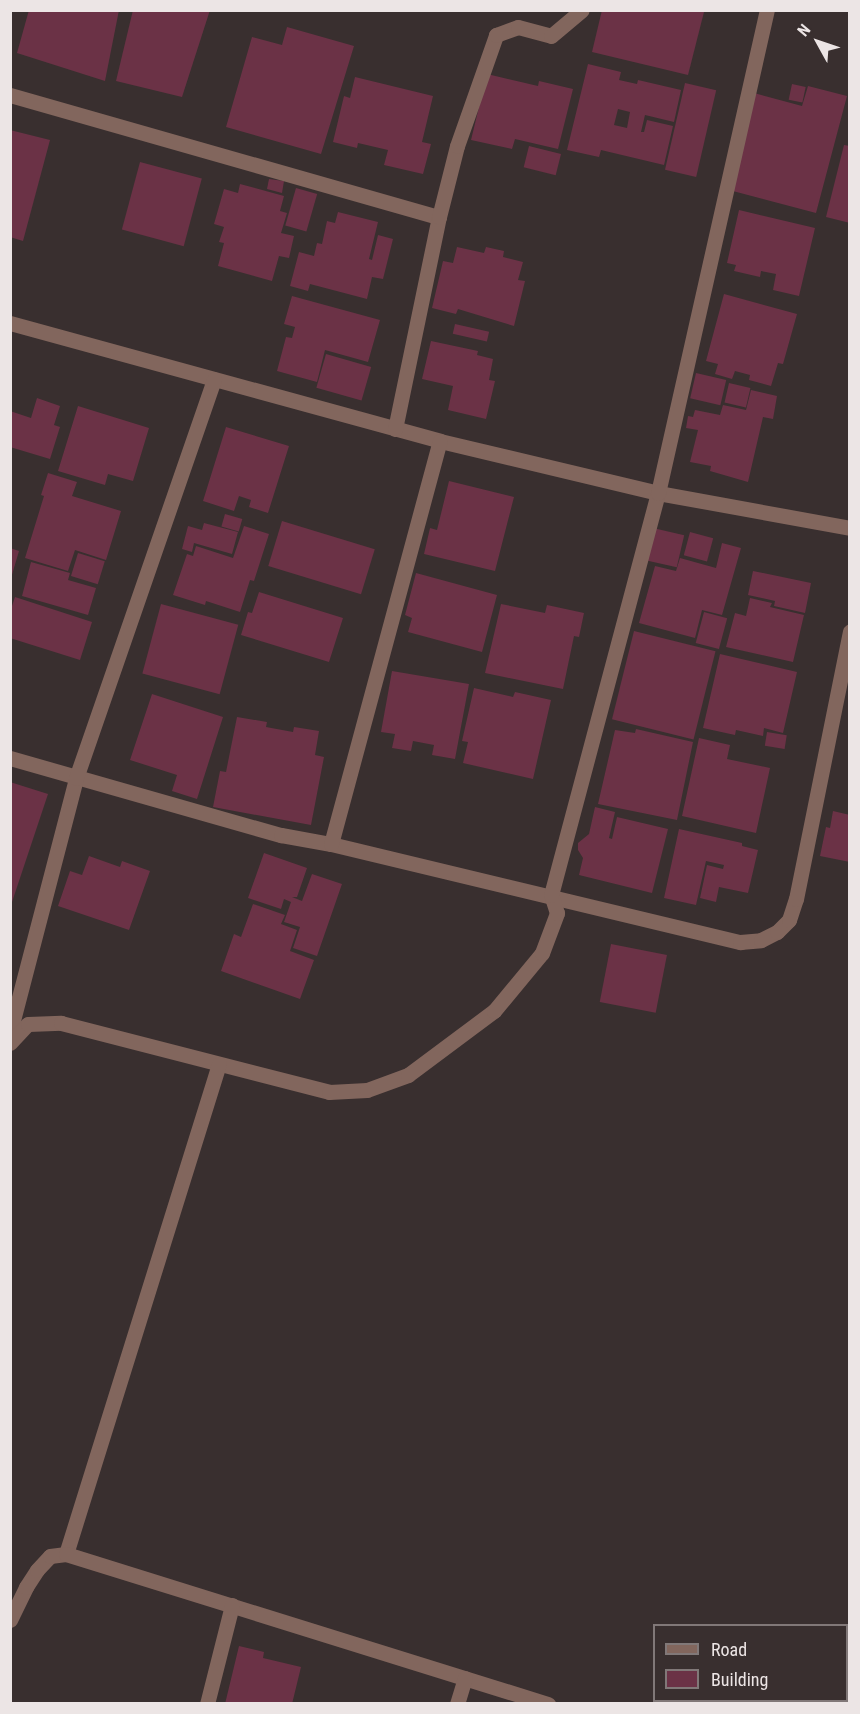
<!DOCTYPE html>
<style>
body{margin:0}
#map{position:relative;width:860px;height:1714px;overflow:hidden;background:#392f2f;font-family:"Roboto Condensed",sans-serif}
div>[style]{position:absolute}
.building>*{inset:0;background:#6b3246;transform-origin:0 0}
.minor>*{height:15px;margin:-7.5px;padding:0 7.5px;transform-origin:7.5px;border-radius:7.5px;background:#82665d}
span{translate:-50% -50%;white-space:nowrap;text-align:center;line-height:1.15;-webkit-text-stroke:4.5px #392f2f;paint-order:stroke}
.frame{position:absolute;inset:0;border:12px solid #ece5e5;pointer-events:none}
.legend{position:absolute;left:653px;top:1624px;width:195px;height:78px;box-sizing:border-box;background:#392f2f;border:2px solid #817878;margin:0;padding:8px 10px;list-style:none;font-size:18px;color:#ece5e5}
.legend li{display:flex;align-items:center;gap:12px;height:30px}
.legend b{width:30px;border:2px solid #817878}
.north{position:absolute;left:788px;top:12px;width:60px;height:60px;-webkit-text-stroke:4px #392f2f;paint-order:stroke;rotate:310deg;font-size:16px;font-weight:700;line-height:24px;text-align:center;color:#ece5e5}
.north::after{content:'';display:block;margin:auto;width:21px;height:27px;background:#ece5e5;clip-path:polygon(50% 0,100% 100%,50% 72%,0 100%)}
</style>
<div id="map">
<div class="building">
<div style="clip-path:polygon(29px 10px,119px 10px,105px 81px,17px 53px)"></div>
<div style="clip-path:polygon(133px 10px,210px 10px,182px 97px,116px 81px)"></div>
<div style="clip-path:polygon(602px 10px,704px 12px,688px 75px,592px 52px)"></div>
<div style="clip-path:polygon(287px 27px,354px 46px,321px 154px,226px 127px,252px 37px,282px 45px)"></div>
<div style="clip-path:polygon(evenodd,588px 64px,621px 72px,619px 80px,637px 84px,638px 80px,681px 90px,674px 122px,645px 115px,641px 132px,644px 132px,647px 120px,673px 126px,664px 165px,601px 150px,599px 157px,567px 150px,588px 64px,618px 109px,630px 112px,627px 128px,614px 125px,618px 109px)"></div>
<div style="clip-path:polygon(487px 74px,538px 86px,539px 81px,573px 89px,558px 149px,515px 139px,512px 149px,471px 140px)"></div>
<div style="clip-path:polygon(355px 77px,433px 96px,422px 142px,431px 144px,423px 174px,384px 165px,388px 150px,358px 143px,357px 148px,333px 142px,344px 96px,350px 98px)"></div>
<div style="left:685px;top:83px;width:32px;height:89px;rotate:13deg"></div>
<div style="left:792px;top:84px;width:14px;height:16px;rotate:12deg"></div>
<div style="clip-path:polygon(808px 86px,847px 96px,816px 213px,729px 190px,754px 93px,802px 106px)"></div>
<div style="clip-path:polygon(10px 130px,50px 140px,23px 241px,10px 237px)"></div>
<div style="clip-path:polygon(844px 145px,850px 146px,850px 223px,826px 217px)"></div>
<div style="left:529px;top:146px;width:33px;height:22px;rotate:14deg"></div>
<div style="left:140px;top:162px;width:64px;height:70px;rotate:15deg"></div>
<div style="clip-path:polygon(269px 179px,284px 181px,282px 193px,267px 189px)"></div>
<div style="clip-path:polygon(240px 184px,284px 196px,280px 211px,287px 213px,281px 233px,294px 236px,289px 258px,279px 256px,272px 281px,218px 266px,224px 243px,219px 242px,224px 227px,214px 224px,224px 189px,238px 193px)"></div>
<div style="left:296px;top:188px;width:22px;height:39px;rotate:16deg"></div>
<div style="clip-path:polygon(739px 210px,815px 228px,799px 296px,773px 290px,776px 274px,761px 271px,760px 277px,734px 271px,736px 265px,727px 263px)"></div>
<div style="clip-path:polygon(338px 212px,378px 222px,369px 259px,372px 260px,378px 235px,393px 239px,383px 279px,372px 277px,367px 299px,310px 284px,308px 291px,290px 286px,299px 252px,314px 256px,317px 243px,322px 244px,327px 221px,335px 223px)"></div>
<div style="clip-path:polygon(457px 247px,484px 253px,486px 247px,504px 251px,503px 257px,523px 262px,518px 280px,525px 281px,514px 326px,458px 309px,456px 314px,432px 308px,443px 261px,453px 263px)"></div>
<div style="clip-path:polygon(724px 294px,797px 314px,783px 364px,778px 363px,771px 386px,749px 380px,750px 375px,735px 371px,732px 379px,715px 374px,718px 364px,706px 361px)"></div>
<div style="clip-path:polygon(292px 296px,380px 320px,368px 362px,325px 350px,317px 382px,277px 371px,286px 337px,292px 338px,295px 327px,284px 324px)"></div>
<div style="left:455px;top:324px;width:35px;height:10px;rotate:13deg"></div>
<div style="clip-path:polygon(431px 341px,478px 351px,477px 355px,493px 359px,489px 380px,495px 381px,486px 419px,448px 410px,453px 386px,422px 379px)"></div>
<div style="left:326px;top:354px;width:47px;height:35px;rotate:16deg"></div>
<div style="left:696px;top:373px;width:31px;height:26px;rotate:13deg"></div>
<div style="left:729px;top:383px;width:22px;height:20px;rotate:13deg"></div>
<div style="clip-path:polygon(751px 390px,777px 396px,773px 419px,763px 417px,748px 482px,710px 471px,711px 466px,690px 462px,698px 430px,686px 428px,688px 416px,693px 417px,695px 410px,720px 415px,723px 405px,746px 410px)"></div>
<div style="clip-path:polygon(37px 398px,60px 406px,54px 425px,60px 427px,50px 459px,10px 447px,10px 411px,31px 418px)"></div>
<div style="clip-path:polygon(78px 406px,149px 428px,133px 481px,108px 474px,105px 485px,58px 471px)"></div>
<div style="clip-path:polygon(226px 427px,289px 446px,268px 513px,249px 507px,251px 500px,239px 496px,234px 511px,203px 501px)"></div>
<div style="clip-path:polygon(48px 473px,77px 482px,72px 496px,121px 511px,106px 560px,75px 550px,68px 571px,25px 558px,44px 496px,41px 495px)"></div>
<div style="clip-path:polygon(449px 481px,514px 497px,495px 571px,424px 554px,430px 528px,437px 530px)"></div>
<div style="left:225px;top:514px;width:18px;height:13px;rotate:16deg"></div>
<div style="left:282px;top:521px;width:97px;height:47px;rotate:17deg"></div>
<div style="clip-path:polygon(204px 523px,238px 532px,232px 554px,194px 543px,192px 552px,182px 549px,188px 526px,202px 530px)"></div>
<div style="clip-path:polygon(244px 526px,269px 534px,254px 581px,250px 580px,240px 612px,206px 601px,205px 605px,173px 595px,187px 554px,193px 556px,196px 546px,233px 558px)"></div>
<div style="left:653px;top:528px;width:32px;height:33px;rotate:13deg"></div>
<div style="left:690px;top:532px;width:24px;height:24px;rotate:15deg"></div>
<div style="clip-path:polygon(722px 543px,741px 548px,722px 615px,702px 610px,695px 638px,639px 623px,655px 566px,676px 571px,680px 558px,716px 568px)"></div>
<div style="clip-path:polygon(10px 548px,19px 551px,11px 578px,10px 578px)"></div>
<div style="left:78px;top:553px;width:28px;height:24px;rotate:17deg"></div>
<div style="clip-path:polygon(31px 562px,70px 573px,68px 580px,96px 588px,88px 615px,22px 596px)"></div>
<div style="clip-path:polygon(753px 571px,811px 583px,805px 613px,774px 606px,775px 601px,748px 595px)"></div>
<div style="clip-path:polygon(416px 573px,497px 595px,482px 652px,408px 632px,412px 618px,405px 615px)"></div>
<div style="clip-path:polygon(259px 592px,343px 618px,329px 662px,241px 635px,248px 612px,252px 613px)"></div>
<div style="clip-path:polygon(15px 597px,92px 622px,80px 660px,10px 638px,10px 612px)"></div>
<div style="clip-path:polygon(750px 598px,772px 603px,770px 607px,804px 615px,793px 662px,726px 647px,735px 613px,746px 616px)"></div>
<div style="left:161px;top:604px;width:80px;height:72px;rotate:15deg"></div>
<div style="clip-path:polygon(501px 604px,545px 613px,547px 605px,584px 613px,579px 637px,574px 636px,563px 689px,485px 673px)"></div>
<div style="left:704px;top:612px;width:24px;height:32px;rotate:15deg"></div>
<div style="left:634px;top:631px;width:84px;height:91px;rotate:14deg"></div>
<div style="clip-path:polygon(720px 654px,797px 672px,783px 733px,764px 728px,763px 736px,736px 730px,735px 735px,703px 728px)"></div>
<div style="clip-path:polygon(392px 671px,469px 684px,455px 759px,432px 755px,434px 745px,413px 741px,411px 751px,392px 748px,395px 734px,381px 732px)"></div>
<div style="clip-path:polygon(474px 688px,513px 697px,515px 692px,551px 700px,533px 779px,463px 763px,468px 742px,462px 741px)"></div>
<div style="clip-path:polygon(152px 694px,223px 717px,197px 799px,172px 791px,177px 775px,130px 760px)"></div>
<div style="clip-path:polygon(237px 717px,267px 722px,266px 727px,293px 732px,294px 727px,319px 731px,315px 755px,324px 757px,311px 825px,213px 807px,220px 771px,226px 772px)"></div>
<div style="clip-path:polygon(636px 729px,693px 742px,677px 820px,598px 804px,615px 730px,635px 733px)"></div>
<div style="left:767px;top:732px;width:20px;height:14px;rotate:9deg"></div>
<div style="clip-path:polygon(699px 738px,730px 745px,727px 759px,770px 768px,756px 833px,682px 816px)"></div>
<div style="clip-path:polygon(10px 782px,48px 794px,11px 905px,10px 904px)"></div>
<div style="clip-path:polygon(595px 807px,615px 812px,609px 838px,612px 839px,617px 817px,668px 829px,652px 893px,579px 875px,583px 858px,578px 850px,578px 843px,589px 834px)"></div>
<div style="clip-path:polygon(833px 811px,850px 815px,850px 862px,820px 856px,826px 827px,830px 828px)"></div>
<div style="clip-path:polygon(679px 829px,742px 843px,742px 846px,758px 850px,748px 893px,719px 887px,716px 902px,700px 898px,707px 865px,723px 869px,724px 865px,706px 861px,696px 905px,664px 898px)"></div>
<div style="clip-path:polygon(264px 853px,307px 868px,297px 897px,292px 897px,302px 901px,312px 874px,342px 884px,317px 956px,293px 948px,300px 927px,284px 922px,291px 902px,284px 899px,281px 909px,248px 898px)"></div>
<div style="clip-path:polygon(89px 856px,120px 867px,122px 861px,150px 871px,129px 930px,58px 906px,70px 871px,82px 875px)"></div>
<div style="clip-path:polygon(253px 904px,285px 915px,281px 924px,297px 930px,290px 951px,314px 960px,300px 999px,221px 971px,234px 934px,241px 937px)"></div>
<div style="left:611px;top:944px;width:57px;height:59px;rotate:11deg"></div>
<div style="clip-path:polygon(239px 1646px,264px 1652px,263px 1658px,301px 1667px,292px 1704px,225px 1704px)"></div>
</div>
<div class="minor">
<div style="left:10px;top:95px;width:446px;rotate:15.9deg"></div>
<div style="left:10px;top:323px;width:446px;rotate:15.3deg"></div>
<div style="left:440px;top:441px;width:224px;rotate:13.4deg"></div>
<div style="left:658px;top:493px;width:195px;rotate:10.3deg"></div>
<div style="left:395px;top:429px;width:217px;rotate:-78.3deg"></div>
<div style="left:439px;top:217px;width:73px;rotate:-75.8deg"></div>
<div style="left:457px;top:146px;width:118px;rotate:-70.6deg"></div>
<div style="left:496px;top:35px;width:23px;rotate:-20deg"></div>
<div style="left:518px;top:27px;width:34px;rotate:15deg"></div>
<div style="left:551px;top:36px;width:40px;rotate:-40deg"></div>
<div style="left:10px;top:758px;width:282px;rotate:15.9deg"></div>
<div style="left:281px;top:835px;width:51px;rotate:10.2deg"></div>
<div style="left:331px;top:844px;width:421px;rotate:13.5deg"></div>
<div style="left:740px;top:942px;width:21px;rotate:-5deg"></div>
<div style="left:761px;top:940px;width:18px;rotate:-27deg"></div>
<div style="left:777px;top:932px;width:17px;rotate:-45deg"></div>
<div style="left:789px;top:920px;width:22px;rotate:-72deg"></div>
<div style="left:796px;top:899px;width:273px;rotate:-78.6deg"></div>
<div style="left:331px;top:844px;width:417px;rotate:-74.9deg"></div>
<div style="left:10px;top:1032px;width:262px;rotate:-75.4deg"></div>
<div style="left:76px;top:778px;width:422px;rotate:-70.9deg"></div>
<div style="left:10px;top:1043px;width:26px;rotate:-47deg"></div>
<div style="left:28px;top:1024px;width:33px;rotate:-2deg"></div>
<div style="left:61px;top:1023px;width:277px;rotate:14.4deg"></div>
<div style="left:329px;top:1092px;width:38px;rotate:-3deg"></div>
<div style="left:367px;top:1090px;width:44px;rotate:-20.1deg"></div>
<div style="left:408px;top:1075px;width:107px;rotate:-36.7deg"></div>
<div style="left:494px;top:1011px;width:75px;rotate:-50.4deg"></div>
<div style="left:542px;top:953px;width:43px;rotate:-69.4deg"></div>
<div style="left:557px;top:913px;width:19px;rotate:-108deg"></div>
<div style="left:551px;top:895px;width:416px;rotate:-75.1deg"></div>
<div style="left:658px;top:493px;width:495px;rotate:-77.3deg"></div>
<div style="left:66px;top:1554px;width:513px;rotate:-72.66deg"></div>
<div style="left:10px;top:1620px;width:37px;rotate:-64deg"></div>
<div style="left:26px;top:1587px;width:20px;rotate:-57deg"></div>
<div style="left:37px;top:1570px;width:19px;rotate:-47deg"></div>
<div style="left:50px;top:1556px;width:16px;rotate:-7deg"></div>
<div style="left:66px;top:1554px;width:505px;rotate:17.29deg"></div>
<div style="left:207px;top:1704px;width:102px;rotate:-75.8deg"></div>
<div style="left:457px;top:1704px;width:27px;rotate:-73deg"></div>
</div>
<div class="frame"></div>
<ul class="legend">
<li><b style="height:8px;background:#82665d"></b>Road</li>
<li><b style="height:16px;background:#6b3246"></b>Building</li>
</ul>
<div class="north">N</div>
</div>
